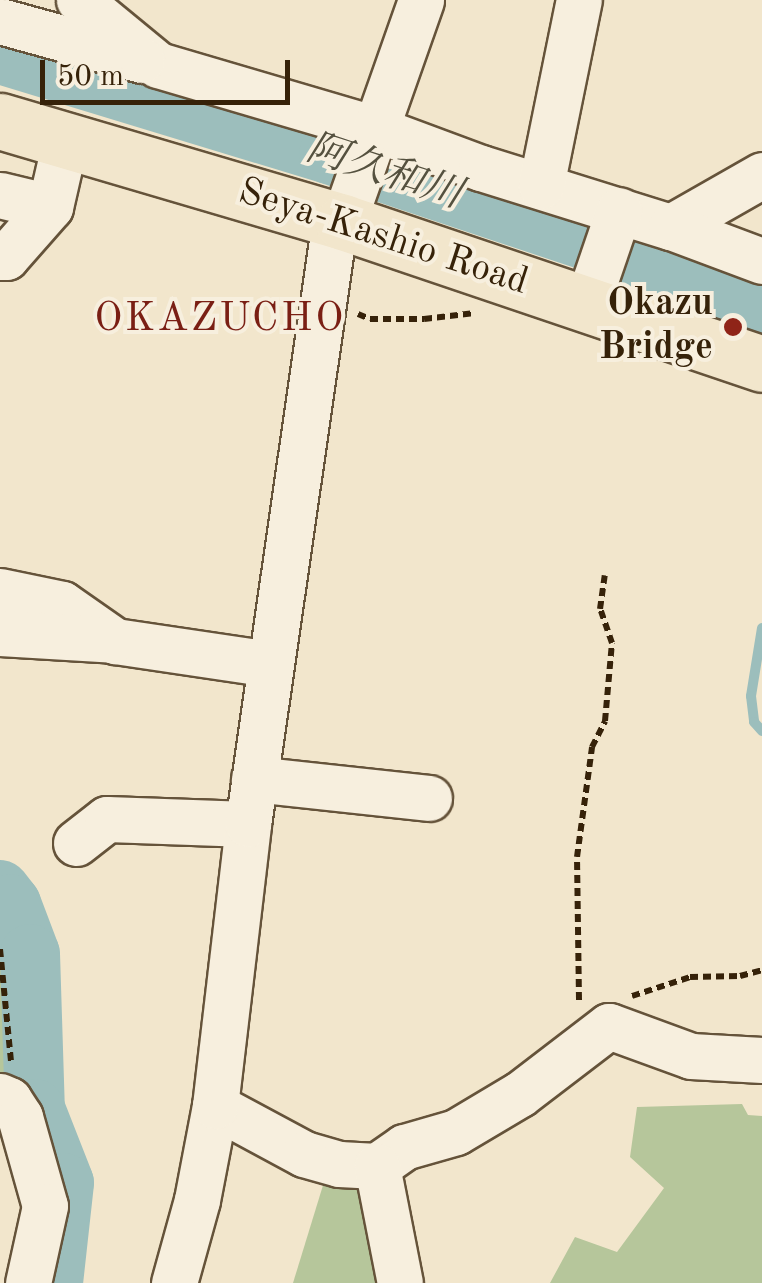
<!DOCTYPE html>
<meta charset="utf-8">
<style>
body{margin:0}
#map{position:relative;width:762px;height:1283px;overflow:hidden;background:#f2e6cc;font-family:"Old Standard TT","Noto Serif JP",serif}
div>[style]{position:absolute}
.green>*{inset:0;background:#b6c69b}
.stream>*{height:10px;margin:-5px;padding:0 5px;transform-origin:5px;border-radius:5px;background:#9cbebc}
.river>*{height:60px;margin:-30px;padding:0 30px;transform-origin:30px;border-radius:30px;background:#9cbebc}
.path>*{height:6px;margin-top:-3px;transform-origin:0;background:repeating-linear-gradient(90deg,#362209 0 8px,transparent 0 13px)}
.roads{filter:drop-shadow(2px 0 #65533a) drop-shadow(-2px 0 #65533a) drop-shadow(0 2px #65533a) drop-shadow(0 -2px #65533a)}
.minor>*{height:45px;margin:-22.5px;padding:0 22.5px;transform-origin:22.5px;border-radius:22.5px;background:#f7efde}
.major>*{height:55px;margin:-27.5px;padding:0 27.5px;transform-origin:27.5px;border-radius:27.5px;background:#f2e6cc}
.dots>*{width:28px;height:28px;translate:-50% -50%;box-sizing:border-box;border:5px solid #f7efde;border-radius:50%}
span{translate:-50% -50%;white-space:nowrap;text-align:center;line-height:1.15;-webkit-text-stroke:8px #f7efde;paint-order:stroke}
.street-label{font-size:38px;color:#362209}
.poi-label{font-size:38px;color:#362209;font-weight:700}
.right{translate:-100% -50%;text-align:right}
.water-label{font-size:40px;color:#55513f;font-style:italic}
.neighbourhood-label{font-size:40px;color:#7a1f14;letter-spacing:2.5px}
.scale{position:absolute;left:40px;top:60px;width:250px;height:45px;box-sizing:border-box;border:5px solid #362209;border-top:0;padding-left:12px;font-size:30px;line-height:35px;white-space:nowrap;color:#362209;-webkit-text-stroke:8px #f7efde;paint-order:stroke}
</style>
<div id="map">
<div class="green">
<div style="clip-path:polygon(0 912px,12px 928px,24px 993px,25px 1103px,0 1127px)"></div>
<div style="clip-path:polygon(742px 1104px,748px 1115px,762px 1116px,762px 1283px,550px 1283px,575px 1237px,617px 1252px,664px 1188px,630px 1157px,637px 1107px)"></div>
<div style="clip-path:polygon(328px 1169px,369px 1181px,387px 1283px,293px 1283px)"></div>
</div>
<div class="stream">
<div style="left:762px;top:628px;width:69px;rotate:99.2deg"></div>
<div style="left:751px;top:696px;width:26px;rotate:83deg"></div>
<div style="left:754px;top:722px;width:12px;rotate:48deg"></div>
</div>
<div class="river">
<div style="left:0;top:54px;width:344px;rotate:16.9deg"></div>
<div style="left:329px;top:154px;width:336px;rotate:18.5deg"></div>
<div style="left:648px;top:261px;width:123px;rotate:22.4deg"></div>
<div style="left:0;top:890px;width:18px;rotate:52deg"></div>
<div style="left:11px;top:904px;width:53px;rotate:69.2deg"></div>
<div style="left:30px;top:954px;width:155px;rotate:88.2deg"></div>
<div style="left:35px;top:1109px;width:79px;rotate:68.6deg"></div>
<div style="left:64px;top:1183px;width:101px;rotate:96.3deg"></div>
</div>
<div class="path">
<div style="left:358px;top:314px;width:13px;rotate:23deg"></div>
<div style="left:370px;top:319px;width:54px"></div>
<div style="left:424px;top:319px;width:51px;rotate:-6.7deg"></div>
<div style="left:0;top:949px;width:114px;rotate:84.4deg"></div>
<div style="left:632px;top:996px;width:61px;rotate:-18.1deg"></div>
<div style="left:690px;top:977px;width:50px;rotate:-1.1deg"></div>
<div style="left:740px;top:976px;width:23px;rotate:-15deg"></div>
<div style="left:579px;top:1000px;width:143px;rotate:-90.8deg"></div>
<div style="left:577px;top:857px;width:111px;rotate:-82.2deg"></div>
<div style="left:592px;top:747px;width:29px;rotate:-63deg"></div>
<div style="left:605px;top:721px;width:78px;rotate:-84.9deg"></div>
<div style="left:612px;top:643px;width:36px;rotate:-109deg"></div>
<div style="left:600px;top:609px;width:34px;rotate:-82deg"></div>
</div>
<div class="roads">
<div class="minor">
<div style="left:79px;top:0;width:102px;rotate:39.4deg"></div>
<div style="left:158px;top:65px;width:227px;rotate:16.4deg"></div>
<div style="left:376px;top:129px;width:112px;rotate:20.4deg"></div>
<div style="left:481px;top:168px;width:199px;rotate:17.3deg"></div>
<div style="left:671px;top:227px;width:105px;rotate:-29.7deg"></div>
<div style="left:0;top:21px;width:147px;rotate:15.4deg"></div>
<div style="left:541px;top:186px;width:190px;rotate:-78.5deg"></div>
<div style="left:0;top:195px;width:51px;rotate:13.5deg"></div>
<div style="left:343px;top:222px;width:235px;rotate:-70.6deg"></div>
<div style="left:671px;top:227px;width:97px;rotate:20.5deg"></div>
<div style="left:0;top:257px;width:6px"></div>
<div style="left:6px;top:257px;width:67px;rotate:-48.7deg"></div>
<div style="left:50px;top:207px;width:72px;rotate:-77.1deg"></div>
<div style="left:587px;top:304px;width:99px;rotate:-71.2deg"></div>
<div style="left:0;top:591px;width:63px;rotate:11.8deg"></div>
<div style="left:62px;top:604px;width:65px;rotate:34.9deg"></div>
<div style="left:115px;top:641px;width:157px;rotate:8.4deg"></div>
<div style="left:0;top:633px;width:113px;rotate:3.5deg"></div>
<div style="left:254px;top:779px;width:176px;rotate:6.2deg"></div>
<div style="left:76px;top:843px;width:39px;rotate:-38deg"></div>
<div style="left:107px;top:819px;width:141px;rotate:2deg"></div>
<div style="left:0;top:1096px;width:10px;rotate:24deg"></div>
<div style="left:9px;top:1100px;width:20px;rotate:57deg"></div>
<div style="left:20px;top:1117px;width:92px;rotate:74.3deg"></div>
<div style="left:45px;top:1206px;width:79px;rotate:102.4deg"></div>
<div style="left:215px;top:1106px;width:101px;rotate:28.3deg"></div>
<div style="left:304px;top:1154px;width:36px;rotate:16deg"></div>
<div style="left:339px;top:1164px;width:38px;rotate:3deg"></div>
<div style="left:377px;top:1166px;width:33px;rotate:-35deg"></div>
<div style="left:404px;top:1147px;width:54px;rotate:-16.1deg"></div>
<div style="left:456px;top:1132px;width:74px;rotate:-30.7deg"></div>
<div style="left:520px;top:1094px;width:112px;rotate:-37.4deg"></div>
<div style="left:609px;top:1026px;width:87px;rotate:20.1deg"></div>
<div style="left:691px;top:1056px;width:71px;rotate:3.2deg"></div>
<div style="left:377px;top:1166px;width:119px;rotate:78.9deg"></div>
<div style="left:174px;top:1283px;width:86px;rotate:-74.5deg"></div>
<div style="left:197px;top:1200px;width:96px;rotate:-79.2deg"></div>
<div style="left:215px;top:1106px;width:284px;rotate:-83.3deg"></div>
<div style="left:248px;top:824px;width:610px;rotate:-81.8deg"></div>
</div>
<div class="major">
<div style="left:0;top:121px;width:358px;rotate:16.4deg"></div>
<div style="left:343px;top:222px;width:442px;rotate:18.7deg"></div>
</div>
</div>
<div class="dots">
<div style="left:733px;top:327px;background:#8f2418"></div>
</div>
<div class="street-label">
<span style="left:383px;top:238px;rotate:18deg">Seya-Kashio Road</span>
</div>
<div class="poi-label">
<span class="right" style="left:713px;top:327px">Okazu<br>Bridge</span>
</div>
<div class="water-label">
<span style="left:384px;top:173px;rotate:18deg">阿久和川</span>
</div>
<div class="neighbourhood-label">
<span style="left:220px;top:320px">OKAZUCHO</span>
</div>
<div class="scale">50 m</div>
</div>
